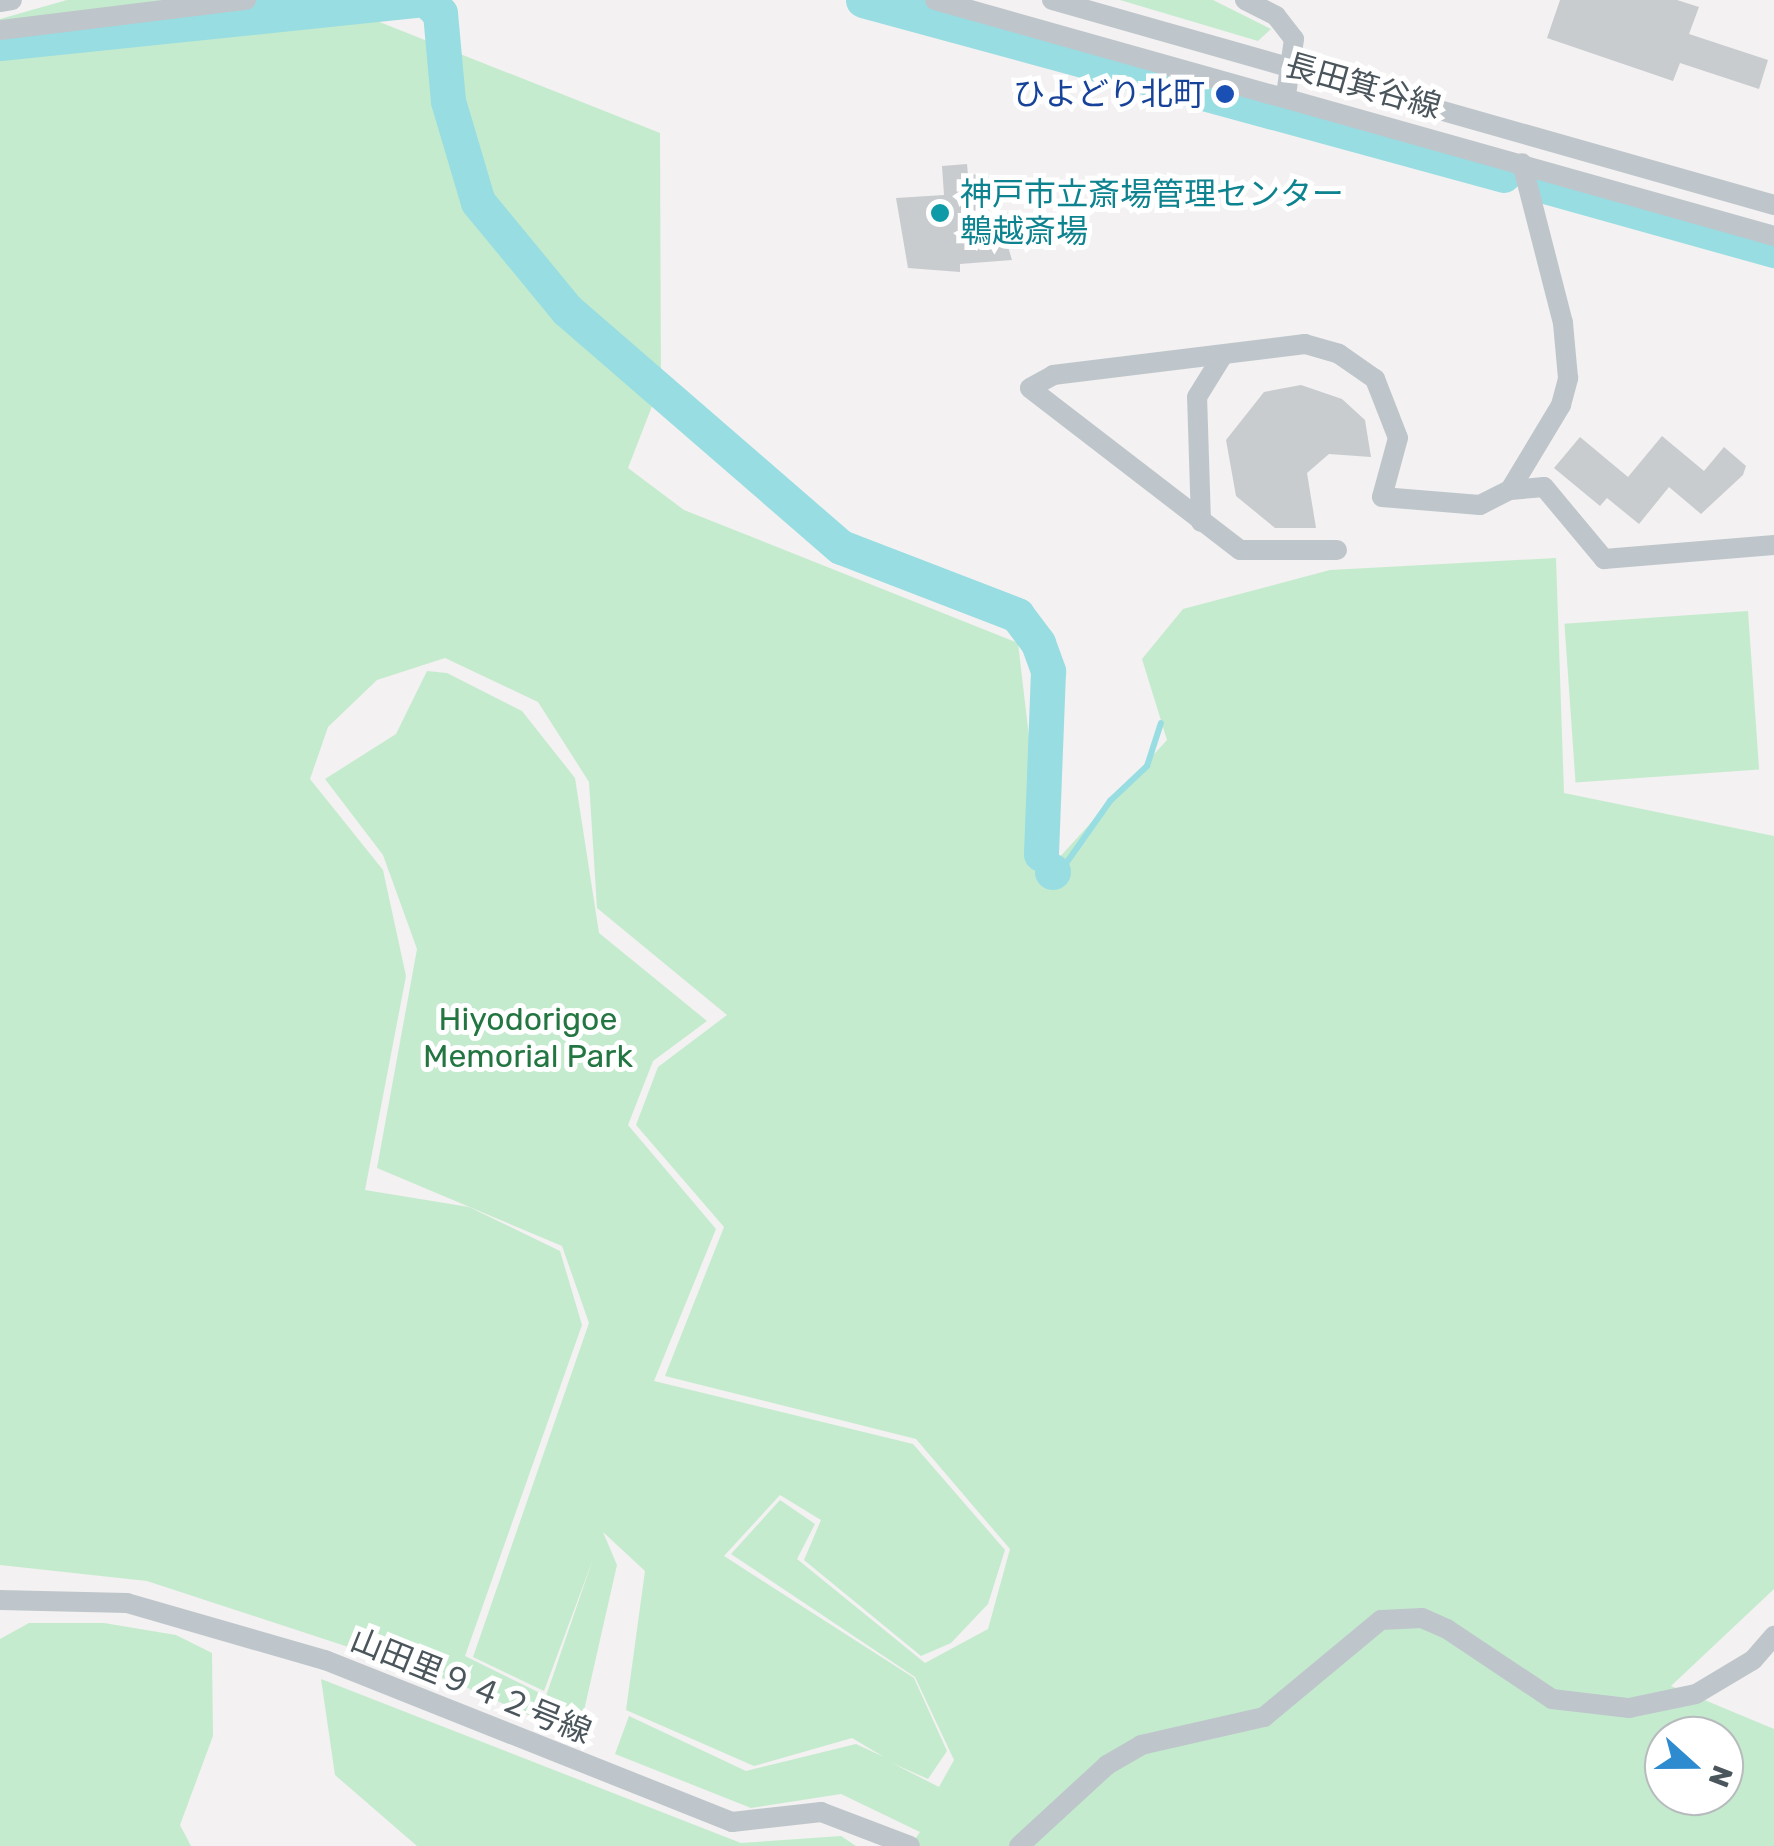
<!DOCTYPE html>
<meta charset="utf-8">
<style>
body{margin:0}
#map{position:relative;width:1774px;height:1846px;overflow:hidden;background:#f3f1f1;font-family:Rubik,"Noto Sans JP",sans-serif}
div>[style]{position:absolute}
.green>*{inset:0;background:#c5ebce;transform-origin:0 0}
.water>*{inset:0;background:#97dde2}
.round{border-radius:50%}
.stream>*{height:6px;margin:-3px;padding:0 3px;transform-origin:3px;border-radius:3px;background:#97dde2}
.river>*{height:35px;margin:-17.5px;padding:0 17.5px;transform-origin:17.5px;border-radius:17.5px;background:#97dde2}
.building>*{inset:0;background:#c8cccf}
.minor>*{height:20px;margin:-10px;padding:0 10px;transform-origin:10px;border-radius:10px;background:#bec6cb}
.dots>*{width:28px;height:28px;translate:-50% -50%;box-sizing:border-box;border:5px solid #fff;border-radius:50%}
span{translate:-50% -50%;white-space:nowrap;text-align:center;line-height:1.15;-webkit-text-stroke:10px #fff;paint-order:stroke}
.street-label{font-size:32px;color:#4b565c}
.transit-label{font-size:32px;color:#164399}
.right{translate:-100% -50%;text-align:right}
.culture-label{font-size:32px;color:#0d838f}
.left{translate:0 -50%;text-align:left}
.park-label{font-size:32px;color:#237641}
.north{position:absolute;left:1644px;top:1716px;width:100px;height:100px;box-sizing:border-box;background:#fff;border:2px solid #b7bbbe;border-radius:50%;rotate:111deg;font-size:28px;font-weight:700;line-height:40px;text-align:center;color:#4b565c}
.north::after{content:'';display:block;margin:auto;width:35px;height:45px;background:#2f8bcf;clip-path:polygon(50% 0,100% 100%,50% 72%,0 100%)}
</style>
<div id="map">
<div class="green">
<div style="clip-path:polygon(evenodd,67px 0,324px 0,660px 133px,661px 383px,628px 468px,684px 510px,1018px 643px,1045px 873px,1167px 740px,1142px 659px,1183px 609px,1330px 570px,1556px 558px,1564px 793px,1774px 836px,1774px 1589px,1671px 1686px,1774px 1729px,1774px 1846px,910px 1846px,920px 1832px,841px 1794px,751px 1808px,615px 1754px,629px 1716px,746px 1771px,856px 1744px,884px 1757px,852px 1738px,754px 1766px,626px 1710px,645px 1571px,603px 1532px,617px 1565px,578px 1737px,452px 1681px,147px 1581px,0 1565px,0 19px,67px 0,445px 658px,538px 702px,589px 782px,597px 908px,727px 1015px,658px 1067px,636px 1125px,724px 1227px,665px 1376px,916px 1439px,1010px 1549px,988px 1629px,925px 1663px,797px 1559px,815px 1524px,780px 1500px,731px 1554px,915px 1677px,954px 1760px,939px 1787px,892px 1763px,928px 1779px,947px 1751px,914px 1678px,724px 1556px,780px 1495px,821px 1520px,804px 1560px,921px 1656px,951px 1643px,988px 1604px,1005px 1550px,913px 1444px,654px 1381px,716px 1229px,628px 1125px,653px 1061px,707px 1021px,599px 933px,575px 778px,522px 711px,447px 673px,427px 671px,396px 734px,325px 779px,383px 855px,417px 949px,377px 1168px,562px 1246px,589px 1323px,473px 1657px,544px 1691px,593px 1559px,546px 1696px,465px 1656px,582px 1325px,560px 1251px,469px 1207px,365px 1190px,406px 976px,383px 870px,310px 779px,328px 727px,377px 680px,445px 658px,67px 0,1664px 1736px,1724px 1736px,1724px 1796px,1664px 1796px,1664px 1736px)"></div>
<div style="clip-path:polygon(1120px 0,1213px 0,1271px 29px,1258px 41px)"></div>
<div style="left:1748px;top:611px;width:159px;height:184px;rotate:86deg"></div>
<div style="clip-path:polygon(29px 1623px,104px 1623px,176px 1635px,212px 1653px,213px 1736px,180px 1825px,191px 1846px,0 1846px,0 1639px)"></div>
<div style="clip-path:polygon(321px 1679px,741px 1843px,841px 1836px,856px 1846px,417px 1846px,335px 1775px)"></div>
</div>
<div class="water">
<div class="round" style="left:1035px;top:854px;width:36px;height:36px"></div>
</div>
<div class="stream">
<div style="left:1067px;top:862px;width:75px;rotate:-54.8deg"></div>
<div style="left:1110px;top:801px;width:51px;rotate:-43.4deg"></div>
<div style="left:1147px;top:766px;width:45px;rotate:-72deg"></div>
</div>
<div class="river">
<div style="left:426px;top:0;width:19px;rotate:43deg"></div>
<div style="left:440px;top:13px;width:88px;rotate:84.8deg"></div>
<div style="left:448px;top:101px;width:105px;rotate:73.5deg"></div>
<div style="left:478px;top:202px;width:140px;rotate:50.5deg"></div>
<div style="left:567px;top:310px;width:362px;rotate:40.9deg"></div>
<div style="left:841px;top:547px;width:189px;rotate:21.1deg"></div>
<div style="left:1017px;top:615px;width:35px;rotate:53deg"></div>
<div style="left:1038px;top:643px;width:30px;rotate:70deg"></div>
<div style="left:1048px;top:671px;width:183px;rotate:92.2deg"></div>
<div style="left:863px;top:0;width:664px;rotate:15.27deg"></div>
<div style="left:0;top:43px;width:419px;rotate:-5.9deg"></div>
<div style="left:1548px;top:187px;width:235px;rotate:15.6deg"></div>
</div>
<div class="building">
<div style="clip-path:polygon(1560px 0,1677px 0,1699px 7px,1689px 34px,1768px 60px,1759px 89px,1680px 63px,1673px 81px,1547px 38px)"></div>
<div style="clip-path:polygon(967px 164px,968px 175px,979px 174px,983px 231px,1003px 230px,1012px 260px,960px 264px,960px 272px,908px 268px,896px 198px,944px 195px,942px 166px)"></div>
<div style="clip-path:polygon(1301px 385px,1342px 399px,1365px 420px,1371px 457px,1329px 454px,1307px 473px,1316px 528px,1275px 528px,1236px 496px,1226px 440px,1264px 392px)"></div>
<div style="clip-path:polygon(1662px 436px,1704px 471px,1724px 447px,1746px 466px,1743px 475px,1701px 514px,1669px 487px,1639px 524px,1607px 498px,1600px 506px,1554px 468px,1580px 437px,1628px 477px)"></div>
</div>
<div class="minor">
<div style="left:935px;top:0;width:872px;rotate:15.71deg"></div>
<div style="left:1052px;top:0;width:751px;rotate:15.85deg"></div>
<div style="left:1245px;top:0;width:35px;rotate:27deg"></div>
<div style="left:1276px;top:16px;width:29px;rotate:52deg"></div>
<div style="left:1294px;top:39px;width:57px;rotate:98.1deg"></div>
<div style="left:0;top:2px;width:12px;rotate:-9deg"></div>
<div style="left:0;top:30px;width:248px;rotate:-7deg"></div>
<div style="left:1510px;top:490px;width:34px;rotate:-5deg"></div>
<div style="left:1544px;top:487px;width:94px;rotate:50.2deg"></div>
<div style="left:1604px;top:559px;width:171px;rotate:-4.7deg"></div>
<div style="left:1201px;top:522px;width:125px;rotate:-91.8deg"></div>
<div style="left:1197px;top:397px;width:49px;rotate:-58.2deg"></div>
<div style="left:1337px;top:550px;width:97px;rotate:180deg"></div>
<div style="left:1240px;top:550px;width:265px;rotate:-142.4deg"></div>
<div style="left:1030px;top:388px;width:26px;rotate:-29deg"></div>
<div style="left:1053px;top:375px;width:254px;rotate:-7deg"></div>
<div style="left:1305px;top:344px;width:35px;rotate:16deg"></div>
<div style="left:1339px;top:354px;width:44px;rotate:34.8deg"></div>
<div style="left:1375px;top:379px;width:63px;rotate:68.7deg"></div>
<div style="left:1398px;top:438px;width:61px;rotate:105.2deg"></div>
<div style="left:1382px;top:497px;width:98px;rotate:4.7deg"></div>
<div style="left:1480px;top:505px;width:34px;rotate:-27deg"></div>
<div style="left:1510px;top:490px;width:99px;rotate:-59deg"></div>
<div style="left:1561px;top:405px;width:28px;rotate:-75deg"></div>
<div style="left:1568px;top:378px;width:55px;rotate:-95.2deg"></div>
<div style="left:1563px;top:323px;width:165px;rotate:-104.4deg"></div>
<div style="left:0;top:1600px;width:127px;rotate:1.4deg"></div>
<div style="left:127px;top:1603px;width:206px;rotate:16.1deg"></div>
<div style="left:325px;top:1660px;width:438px;rotate:21.7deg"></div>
<div style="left:732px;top:1822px;width:90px;rotate:-6.4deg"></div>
<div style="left:821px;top:1812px;width:95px;rotate:20.9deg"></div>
<div style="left:1019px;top:1846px;width:120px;rotate:-42.6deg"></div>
<div style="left:1107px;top:1765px;width:39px;rotate:-30deg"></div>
<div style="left:1141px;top:1745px;width:126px;rotate:-12.8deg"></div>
<div style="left:1264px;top:1717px;width:152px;rotate:-39.7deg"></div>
<div style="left:1381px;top:1620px;width:41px;rotate:-2.8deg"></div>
<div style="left:1422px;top:1618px;width:27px;rotate:24deg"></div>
<div style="left:1447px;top:1629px;width:126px;rotate:33.7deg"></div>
<div style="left:1552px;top:1699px;width:78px;rotate:6.7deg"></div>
<div style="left:1629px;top:1708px;width:68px;rotate:-11.8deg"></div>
<div style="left:1696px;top:1694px;width:66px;rotate:-30.8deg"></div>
<div style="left:1753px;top:1660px;width:32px;rotate:-49deg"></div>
</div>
<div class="dots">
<div style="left:1225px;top:94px;background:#1a4fb4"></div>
<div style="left:940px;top:213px;background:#0f9aa8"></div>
</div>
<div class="street-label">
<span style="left:1363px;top:86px;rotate:16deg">長田箕谷線</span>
<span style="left:471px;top:1686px;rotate:22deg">山田里９４２号線</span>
</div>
<div class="transit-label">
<span class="right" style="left:1205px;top:94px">ひよどり北町</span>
</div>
<div class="culture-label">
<span class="left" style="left:960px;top:213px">神戸市立斎場管理センター<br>鵯越斎場</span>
</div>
<div class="park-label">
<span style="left:528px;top:1038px">Hiyodorigoe<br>Memorial Park</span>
</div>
<div class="north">N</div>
</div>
